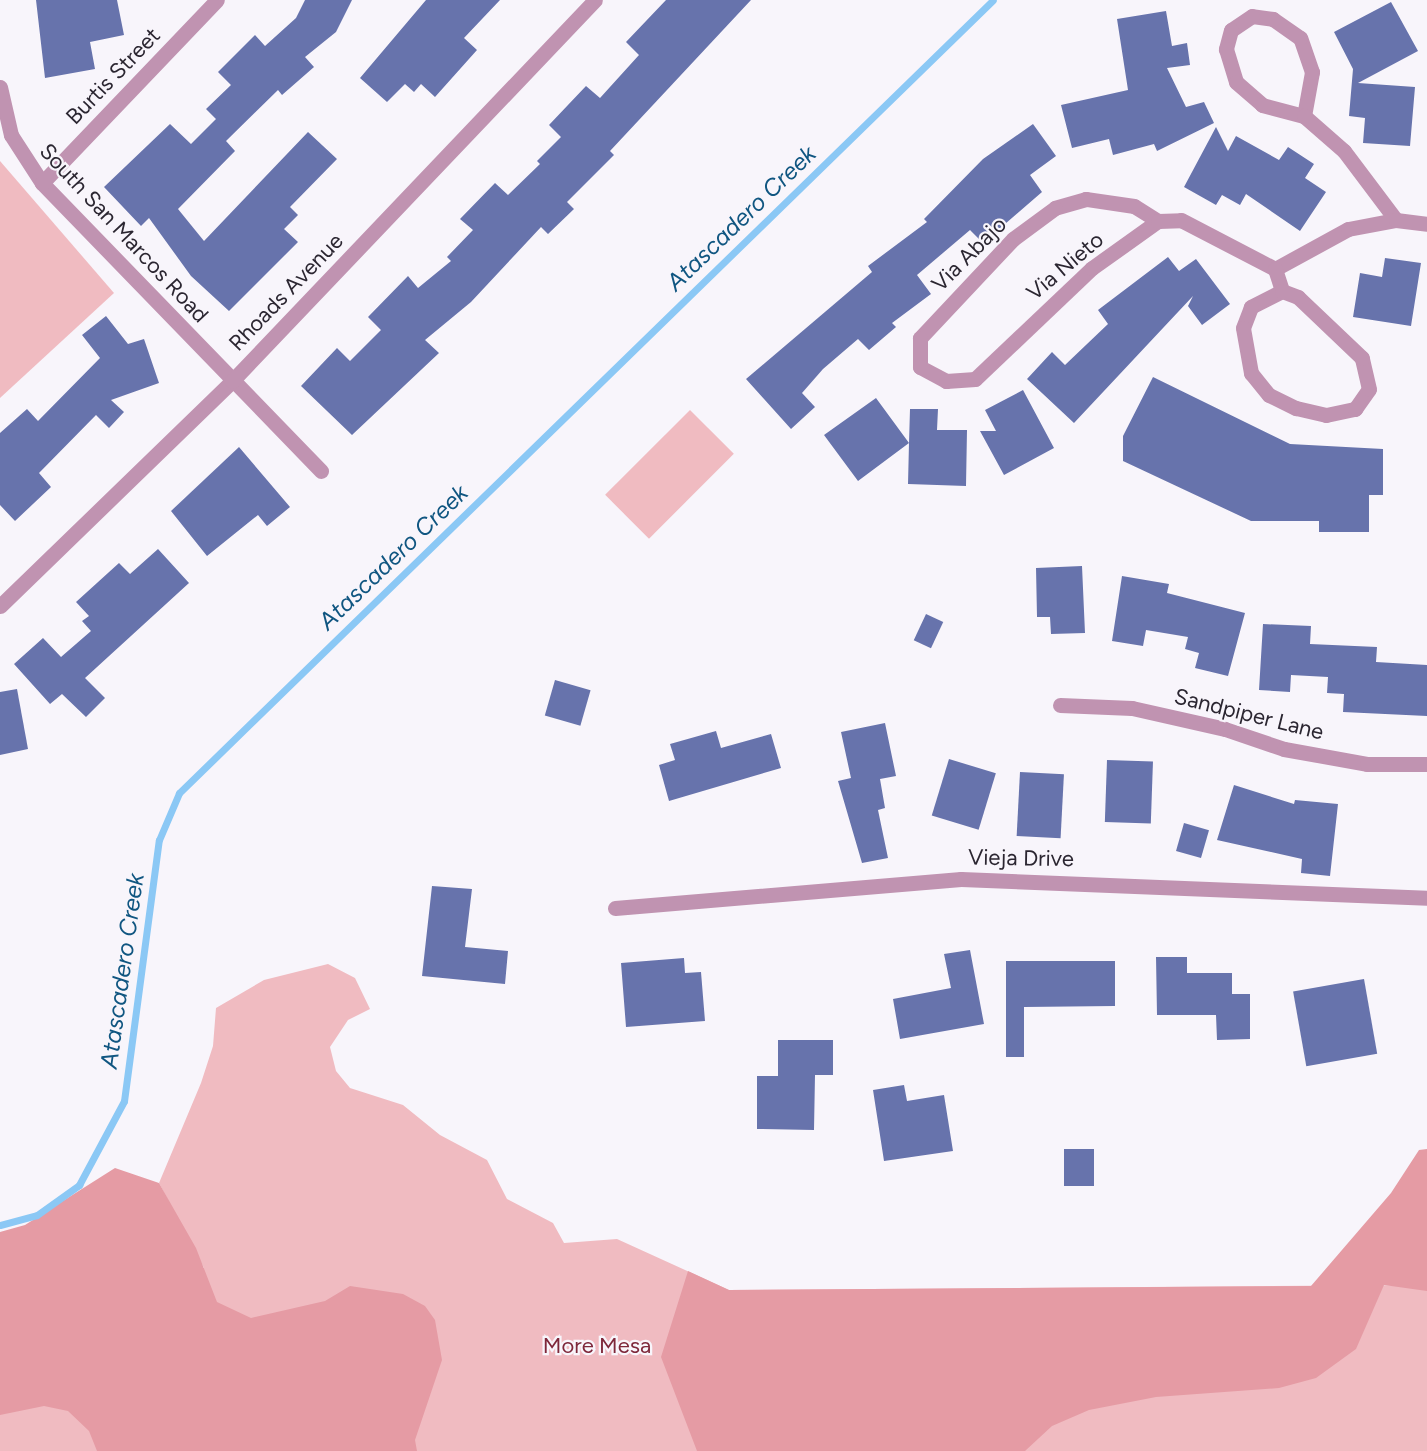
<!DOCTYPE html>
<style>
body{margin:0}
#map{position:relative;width:1427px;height:1451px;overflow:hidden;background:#f8f5fb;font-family:Figtree,sans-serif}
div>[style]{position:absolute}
.green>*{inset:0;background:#f0bbc1;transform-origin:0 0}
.forest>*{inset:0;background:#e59ba4}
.stream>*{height:7px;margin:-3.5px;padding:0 3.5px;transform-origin:3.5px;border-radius:3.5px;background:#8bc8f5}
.building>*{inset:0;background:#6773ac;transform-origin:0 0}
.minor>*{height:15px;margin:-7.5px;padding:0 7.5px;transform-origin:7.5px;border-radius:7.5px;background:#c093b1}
span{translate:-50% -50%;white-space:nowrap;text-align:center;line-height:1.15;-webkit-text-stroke:4.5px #f8f5fb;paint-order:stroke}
.street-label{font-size:22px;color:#2b2631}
.park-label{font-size:22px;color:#7e273a}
.water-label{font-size:24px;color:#105681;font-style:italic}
</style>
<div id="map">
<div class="green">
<div style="clip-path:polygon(0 161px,114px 293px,0 398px)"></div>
<div style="left:690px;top:410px;width:62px;height:120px;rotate:45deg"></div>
<div style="clip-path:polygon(328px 964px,355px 978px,370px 1009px,348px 1020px,330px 1047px,336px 1071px,350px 1088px,403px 1105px,440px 1135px,487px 1160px,507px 1199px,553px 1223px,564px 1243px,617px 1239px,729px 1290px,1427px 1285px,1427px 1451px,0 1451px,0 1276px,204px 1268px,159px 1183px,201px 1083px,213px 1046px,216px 1008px,264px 980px)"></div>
</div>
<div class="forest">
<div style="clip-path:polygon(1427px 1149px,1427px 1291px,1384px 1285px,1356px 1349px,1316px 1378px,1279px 1388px,1156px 1397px,1089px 1410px,1052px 1426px,1025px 1451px,697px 1451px,661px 1357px,688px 1271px,729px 1290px,1311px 1286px,1391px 1193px,1419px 1150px)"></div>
<div style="clip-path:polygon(115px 1168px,159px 1183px,196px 1248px,217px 1302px,251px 1318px,325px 1301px,350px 1286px,403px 1294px,425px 1306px,435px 1320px,442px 1360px,415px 1440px,417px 1451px,97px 1451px,89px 1431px,68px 1411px,44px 1406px,0 1415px,0 1232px,25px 1225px)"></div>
</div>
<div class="stream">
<div style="left:0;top:1225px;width:38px;rotate:-15deg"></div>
<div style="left:37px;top:1215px;width:52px;rotate:-35.5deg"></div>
<div style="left:79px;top:1185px;width:95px;rotate:-61.8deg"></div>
<div style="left:124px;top:1101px;width:263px;rotate:-82.4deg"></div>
<div style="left:159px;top:840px;width:51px;rotate:-66.9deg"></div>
<div style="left:179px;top:793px;width:1136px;rotate:-44.25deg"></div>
</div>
<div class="building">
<div style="clip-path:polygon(36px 0,117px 0,124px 35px,90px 42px,95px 69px,45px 78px)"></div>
<div style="clip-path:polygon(305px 0,352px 0,336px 32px,305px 57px,314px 67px,282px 95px,278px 90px,226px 141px,235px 151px,178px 209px,204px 241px,308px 132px,337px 159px,290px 207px,298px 215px,284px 229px,298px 242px,229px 311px,191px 276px,149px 218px,141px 226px,104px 187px,170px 124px,191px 144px,216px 119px,206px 109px,231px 85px,218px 72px,255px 35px,265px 46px,296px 18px)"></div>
<div style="clip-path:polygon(426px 0,500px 0,464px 38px,477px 50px,435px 97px,421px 84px,414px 92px,405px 84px,387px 102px,360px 78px)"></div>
<div style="clip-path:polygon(666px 0,751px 0,610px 151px,614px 155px,567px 202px,574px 209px,548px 234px,541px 227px,471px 302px,425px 340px,439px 353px,352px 435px,301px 386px,337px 348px,350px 361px,381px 330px,368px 317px,408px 276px,418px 288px,451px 261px,447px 257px,473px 230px,460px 219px,495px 183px,508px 195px,540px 164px,537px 161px,561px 137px,549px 125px,586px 86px,600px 98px,639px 55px,626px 42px)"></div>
<div style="clip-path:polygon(1391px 2px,1418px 51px,1358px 83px,1415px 87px,1410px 146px,1363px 143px,1365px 118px,1349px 116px,1353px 69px,1334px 32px)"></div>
<div style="clip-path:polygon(1166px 11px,1172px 46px,1187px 43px,1190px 65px,1167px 68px,1186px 107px,1204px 102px,1214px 123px,1157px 151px,1154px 144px,1113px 155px,1109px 139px,1072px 148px,1061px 105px,1128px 90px,1117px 19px)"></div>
<div style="clip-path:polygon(1033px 124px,1056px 156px,1030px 175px,1042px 192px,983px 243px,970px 230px,917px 275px,931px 294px,892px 323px,896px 327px,869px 350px,858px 339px,823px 369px,802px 393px,815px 407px,791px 429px,746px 379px,872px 272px,868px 266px,927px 222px,924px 219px,983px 159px)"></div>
<div style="clip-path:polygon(1216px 127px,1228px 151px,1236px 136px,1279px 160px,1288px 147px,1314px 164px,1305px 178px,1326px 192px,1300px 231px,1246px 194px,1240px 205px,1222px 195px,1216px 205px,1184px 187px)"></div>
<div style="clip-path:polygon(1168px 257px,1179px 271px,1196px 259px,1230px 304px,1202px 325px,1188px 306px,1193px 296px,1074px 423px,1027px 379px,1052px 352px,1065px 365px,1108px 324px,1098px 310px)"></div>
<div style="clip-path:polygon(1385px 258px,1421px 263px,1411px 326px,1353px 317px,1360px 273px,1382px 277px)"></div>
<div style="clip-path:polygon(106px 316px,128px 344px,144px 339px,159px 383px,111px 400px,124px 412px,109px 428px,96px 415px,39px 473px,51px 487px,15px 521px,0 505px,0 433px,27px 409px,38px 421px,100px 358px,82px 335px)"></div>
<div style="clip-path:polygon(1153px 377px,1290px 444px,1383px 449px,1383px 495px,1369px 495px,1369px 532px,1319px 532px,1319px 521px,1251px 521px,1123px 461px,1123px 436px)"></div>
<div style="clip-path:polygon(1023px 390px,1054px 448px,1004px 475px,980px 431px,996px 431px,985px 410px)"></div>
<div style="clip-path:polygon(876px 398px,909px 443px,910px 409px,938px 409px,937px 430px,967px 430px,966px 486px,908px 484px,909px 443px,858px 481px,824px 435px)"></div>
<div style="clip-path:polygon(239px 447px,290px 507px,267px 526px,258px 515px,207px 556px,171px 511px)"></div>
<div style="clip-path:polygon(158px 549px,189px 583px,85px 678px,105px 698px,86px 717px,62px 694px,50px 704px,14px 664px,43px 638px,61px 657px,91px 631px,82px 621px,89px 616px,76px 602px,119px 563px,130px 574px)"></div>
<div style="clip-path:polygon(1082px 566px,1085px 633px,1051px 634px,1050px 617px,1037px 617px,1036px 568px)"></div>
<div style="clip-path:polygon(1122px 576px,1169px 584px,1167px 593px,1245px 613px,1228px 676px,1195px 668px,1199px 653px,1185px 649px,1188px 637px,1146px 630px,1143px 646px,1112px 641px)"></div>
<div style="left:926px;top:614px;width:19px;height:29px;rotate:25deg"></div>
<div style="clip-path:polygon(1263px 624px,1311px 626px,1310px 644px,1377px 647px,1376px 662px,1427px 665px,1427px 716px,1343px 712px,1344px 694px,1327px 693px,1328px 677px,1291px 675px,1290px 692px,1259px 690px)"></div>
<div style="left:555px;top:680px;width:37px;height:37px;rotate:16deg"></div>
<div style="clip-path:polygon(17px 689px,28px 749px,0 755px,0 692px)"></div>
<div style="clip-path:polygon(885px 723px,896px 776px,880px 779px,885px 808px,878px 810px,888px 858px,862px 863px,838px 781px,851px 778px,841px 732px)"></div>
<div style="clip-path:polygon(716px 731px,721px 748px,771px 734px,781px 768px,669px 801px,659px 765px,675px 760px,670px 744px)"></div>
<div style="left:949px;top:759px;width:49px;height:59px;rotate:17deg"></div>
<div style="left:1107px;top:760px;width:46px;height:62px;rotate:2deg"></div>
<div style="left:1020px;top:772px;width:44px;height:64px;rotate:3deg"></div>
<div style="clip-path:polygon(1234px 785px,1294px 804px,1295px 800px,1338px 804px,1330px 876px,1301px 873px,1302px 859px,1217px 840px)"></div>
<div style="left:1184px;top:823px;width:26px;height:29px;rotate:16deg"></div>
<div style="clip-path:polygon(432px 886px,472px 889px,465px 947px,508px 951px,505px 984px,422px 976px)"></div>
<div style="clip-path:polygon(970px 950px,984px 1024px,900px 1039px,893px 999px,951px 988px,944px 954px)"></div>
<div style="clip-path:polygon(1156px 957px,1187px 957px,1187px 973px,1232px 973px,1232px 994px,1250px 994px,1250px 1039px,1217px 1040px,1216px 1015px,1157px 1015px)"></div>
<div style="clip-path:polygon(684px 958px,685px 973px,701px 972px,705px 1021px,626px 1027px,621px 963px)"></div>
<div style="clip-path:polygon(1006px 961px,1115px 961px,1115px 1006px,1024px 1007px,1024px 1057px,1006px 1057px)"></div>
<div style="left:1364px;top:979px;width:76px;height:72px;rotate:80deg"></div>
<div style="clip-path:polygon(778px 1040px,833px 1040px,833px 1075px,815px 1075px,814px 1130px,757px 1129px,757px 1076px,778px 1076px)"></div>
<div style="clip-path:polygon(904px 1085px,907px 1101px,944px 1095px,953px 1151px,884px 1161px,873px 1090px)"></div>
<div style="left:1064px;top:1149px;width:30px;height:37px"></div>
</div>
<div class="minor">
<div style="left:0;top:87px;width:49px;rotate:77.1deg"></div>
<div style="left:11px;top:135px;width:57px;rotate:57.1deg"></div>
<div style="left:42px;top:183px;width:401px;rotate:45.9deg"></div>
<div style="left:1304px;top:116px;width:45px;rotate:-79.7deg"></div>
<div style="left:1312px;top:72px;width:36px;rotate:-109deg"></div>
<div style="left:1300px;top:38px;width:33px;rotate:-145deg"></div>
<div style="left:1273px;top:19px;width:21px;rotate:-172deg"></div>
<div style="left:1252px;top:16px;width:25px;rotate:146deg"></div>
<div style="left:1231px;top:30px;width:20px;rotate:105deg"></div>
<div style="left:1226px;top:49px;width:34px;rotate:73deg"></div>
<div style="left:1236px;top:82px;width:35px;rotate:41deg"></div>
<div style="left:1262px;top:105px;width:43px;rotate:14.7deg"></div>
<div style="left:1304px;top:116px;width:53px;rotate:41.2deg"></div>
<div style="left:1344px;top:151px;width:86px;rotate:53deg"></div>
<div style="left:42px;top:183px;width:253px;rotate:-46.3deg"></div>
<div style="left:1158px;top:221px;width:28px;rotate:-148deg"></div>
<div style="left:1134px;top:206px;width:49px;rotate:-171.7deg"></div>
<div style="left:1086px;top:199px;width:32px;rotate:164deg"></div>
<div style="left:1055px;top:208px;width:52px;rotate:143.6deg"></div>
<div style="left:1013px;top:239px;width:136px;rotate:133.2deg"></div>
<div style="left:920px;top:338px;width:29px;rotate:90deg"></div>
<div style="left:920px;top:367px;width:30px;rotate:28deg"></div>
<div style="left:946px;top:381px;width:29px;rotate:-4deg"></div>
<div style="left:975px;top:379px;width:161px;rotate:-43.5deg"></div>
<div style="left:1092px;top:268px;width:81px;rotate:-35.5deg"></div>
<div style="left:1158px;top:221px;width:23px;rotate:-2deg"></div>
<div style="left:1181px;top:220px;width:106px;rotate:27.5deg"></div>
<div style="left:1275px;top:269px;width:83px;rotate:-28.7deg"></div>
<div style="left:1348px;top:229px;width:49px;rotate:-10.6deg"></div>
<div style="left:1396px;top:220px;width:31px;rotate:7deg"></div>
<div style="left:1275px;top:269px;width:23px;rotate:72deg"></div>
<div style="left:1282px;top:291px;width:35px;rotate:153deg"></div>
<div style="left:1251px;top:307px;width:22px;rotate:111deg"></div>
<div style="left:1243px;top:328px;width:46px;rotate:79.9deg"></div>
<div style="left:1251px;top:373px;width:28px;rotate:51deg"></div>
<div style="left:1269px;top:395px;width:30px;rotate:26deg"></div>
<div style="left:1296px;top:408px;width:31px;rotate:13deg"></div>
<div style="left:1326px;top:415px;width:30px;rotate:-12deg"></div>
<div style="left:1355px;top:409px;width:24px;rotate:-55deg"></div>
<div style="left:1369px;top:389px;width:32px;rotate:-103deg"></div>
<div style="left:1362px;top:358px;width:88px;rotate:-136.4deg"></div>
<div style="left:1298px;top:297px;width:17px;rotate:-159deg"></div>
<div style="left:0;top:606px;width:323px;rotate:-44.1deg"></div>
<div style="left:232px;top:381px;width:526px;rotate:-46.39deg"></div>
<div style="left:1060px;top:705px;width:72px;rotate:2.4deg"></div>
<div style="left:1132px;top:708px;width:95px;rotate:12.7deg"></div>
<div style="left:1225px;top:729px;width:62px;rotate:18.7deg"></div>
<div style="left:1284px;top:749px;width:84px;rotate:10.2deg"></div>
<div style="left:1367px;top:764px;width:60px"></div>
<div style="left:615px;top:908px;width:347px;rotate:-4.8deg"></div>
<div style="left:961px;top:879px;width:466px;rotate:2.3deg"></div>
</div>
<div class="street-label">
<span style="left:113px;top:76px;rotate:-46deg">Burtis Street</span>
<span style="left:124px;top:233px;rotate:47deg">South San Marcos Road</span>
<span style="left:969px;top:254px;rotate:-45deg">Via Abajo</span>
<span style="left:1065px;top:266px;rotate:-40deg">Via Nieto</span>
<span style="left:286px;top:292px;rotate:-46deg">Rhoads Avenue</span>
<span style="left:1249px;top:714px;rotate:14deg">Sandpiper Lane</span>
<span style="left:1021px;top:858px;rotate:1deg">Vieja Drive</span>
</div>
<div class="park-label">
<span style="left:597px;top:1346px">More Mesa</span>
</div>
<div class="water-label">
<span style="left:741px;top:218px;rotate:-44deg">Atascadero Creek</span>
<span style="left:393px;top:557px;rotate:-44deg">Atascadero Creek</span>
<span style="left:122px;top:971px;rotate:-82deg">Atascadero Creek</span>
</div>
</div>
